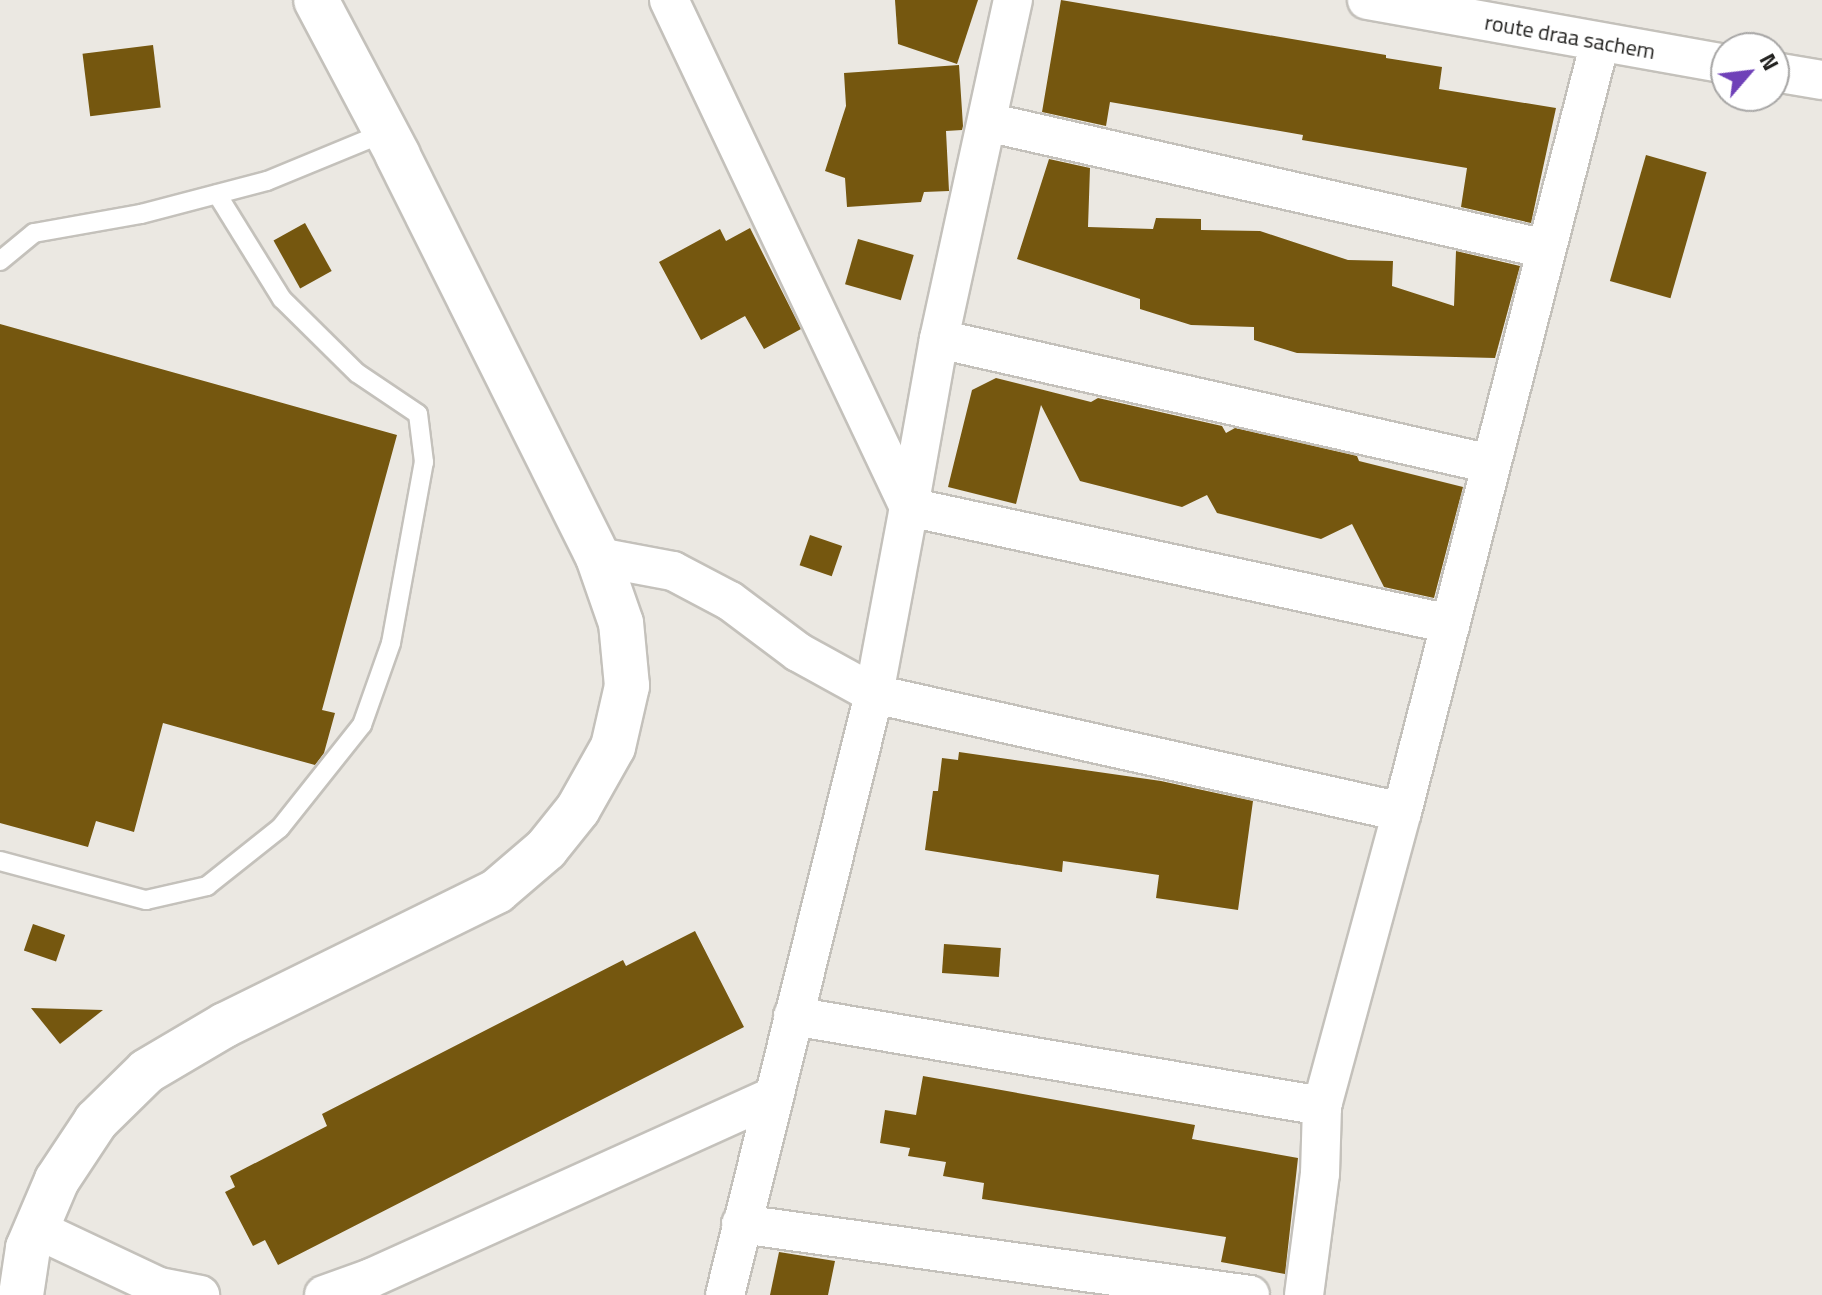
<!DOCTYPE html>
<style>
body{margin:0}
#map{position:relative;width:1822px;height:1295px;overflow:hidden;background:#ebe8e2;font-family:"Titillium Web",sans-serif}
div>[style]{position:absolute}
.building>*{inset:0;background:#75570f;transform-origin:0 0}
.roads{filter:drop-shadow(2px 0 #c4c1bb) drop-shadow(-2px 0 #c4c1bb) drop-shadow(0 2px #c4c1bb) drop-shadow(0 -2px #c4c1bb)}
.service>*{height:18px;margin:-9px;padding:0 9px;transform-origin:9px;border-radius:9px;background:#fff}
.minor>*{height:38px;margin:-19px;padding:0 19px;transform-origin:19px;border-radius:19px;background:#fff}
.primary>*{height:44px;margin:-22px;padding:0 22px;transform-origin:22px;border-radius:22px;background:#fff}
span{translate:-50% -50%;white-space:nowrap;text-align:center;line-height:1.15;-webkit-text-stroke:8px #fff;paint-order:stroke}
.street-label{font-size:22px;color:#22211f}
.north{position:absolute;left:1710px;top:32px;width:80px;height:80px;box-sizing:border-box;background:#fff;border:2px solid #a7a6a5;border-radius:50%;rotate:62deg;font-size:22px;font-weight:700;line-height:32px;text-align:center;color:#22211f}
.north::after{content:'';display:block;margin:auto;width:28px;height:36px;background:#6f41b8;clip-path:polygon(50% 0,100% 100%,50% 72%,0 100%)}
</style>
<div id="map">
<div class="building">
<div style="clip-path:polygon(895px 0,978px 0,957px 64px,898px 44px)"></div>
<div style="clip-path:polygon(1061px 0,1386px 55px,1386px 58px,1442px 67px,1439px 89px,1556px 108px,1531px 223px,1461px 207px,1467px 168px,1302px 140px,1303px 135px,1110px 102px,1106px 126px,1042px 112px)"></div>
<div style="left:153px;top:45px;width:63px;height:71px;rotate:83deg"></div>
<div style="clip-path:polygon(959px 65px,963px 126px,962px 130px,946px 131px,949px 191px,924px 192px,921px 202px,847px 207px,845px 178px,825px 171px,846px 106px,844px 73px)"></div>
<div style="left:1646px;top:155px;width:63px;height:131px;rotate:16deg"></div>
<div style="clip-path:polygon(1049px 159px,1090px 168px,1088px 227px,1153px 229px,1156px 218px,1201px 219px,1201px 230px,1260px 231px,1348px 260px,1393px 261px,1392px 286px,1454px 306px,1456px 251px,1520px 266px,1495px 358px,1297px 353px,1254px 340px,1254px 327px,1191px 325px,1140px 309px,1140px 299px,1017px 259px)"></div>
<div style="left:305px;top:223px;width:55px;height:36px;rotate:61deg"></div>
<div style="clip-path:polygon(750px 228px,801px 329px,764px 349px,745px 316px,701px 340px,659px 262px,720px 229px,726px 241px)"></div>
<div style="left:858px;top:239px;width:58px;height:47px;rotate:16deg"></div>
<div style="clip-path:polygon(0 324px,397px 435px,322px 710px,335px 713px,324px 753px,315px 765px,163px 723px,134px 832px,96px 821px,88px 847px,0 823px)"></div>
<div style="clip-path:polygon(996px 378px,1091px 402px,1098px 398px,1222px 426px,1226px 433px,1235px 428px,1357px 456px,1359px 461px,1463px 487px,1434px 598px,1384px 587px,1352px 524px,1321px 539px,1217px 513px,1207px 495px,1182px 507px,1080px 481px,1041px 405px,1016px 504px,948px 487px,972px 390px)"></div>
<div style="left:810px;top:535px;width:34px;height:32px;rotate:19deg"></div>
<div style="clip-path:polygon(959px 752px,1161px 781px,1253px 801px,1238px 910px,1156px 898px,1159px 875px,1063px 861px,1062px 872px,925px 850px,933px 791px,938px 791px,942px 758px,958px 760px)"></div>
<div style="left:33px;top:924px;width:34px;height:28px;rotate:19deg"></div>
<div style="clip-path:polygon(695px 931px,744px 1027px,278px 1265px,265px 1240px,253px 1246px,225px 1192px,235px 1187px,230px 1176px,327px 1126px,322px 1114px,623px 960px,626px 966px)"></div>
<div style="left:944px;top:944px;width:57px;height:29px;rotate:4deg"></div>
<div style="clip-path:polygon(31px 1008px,103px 1010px,60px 1044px)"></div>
<div style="clip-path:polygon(923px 1076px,1195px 1125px,1192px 1139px,1298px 1158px,1285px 1274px,1221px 1262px,1226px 1237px,982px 1199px,984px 1183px,943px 1176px,946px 1162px,908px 1156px,910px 1148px,880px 1143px,885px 1110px,916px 1115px)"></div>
<div style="clip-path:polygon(779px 1252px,835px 1261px,828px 1295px,770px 1295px)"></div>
</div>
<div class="roads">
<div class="service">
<div style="left:0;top:261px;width:44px;rotate:-39.5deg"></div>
<div style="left:34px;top:233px;width:109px;rotate:-10.1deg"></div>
<div style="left:141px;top:214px;width:130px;rotate:-14.7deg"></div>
<div style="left:267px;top:181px;width:129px;rotate:-22.4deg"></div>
<div style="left:0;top:861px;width:151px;rotate:15deg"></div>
<div style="left:146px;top:900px;width:63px;rotate:-12.9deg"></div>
<div style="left:207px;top:886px;width:93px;rotate:-38.5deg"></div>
<div style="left:280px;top:828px;width:132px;rotate:-51.5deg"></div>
<div style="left:362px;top:725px;width:87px;rotate:-70.5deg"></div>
<div style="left:391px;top:643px;width:184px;rotate:-79.7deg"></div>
<div style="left:424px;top:462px;width:48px;rotate:-97.1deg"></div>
<div style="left:418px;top:414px;width:73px;rotate:-146.1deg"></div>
<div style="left:357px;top:373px;width:105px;rotate:-135.4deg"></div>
<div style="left:282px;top:299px;width:123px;rotate:-121.8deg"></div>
</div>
<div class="minor">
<div style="left:669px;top:0;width:561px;rotate:64.67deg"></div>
<div style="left:909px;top:507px;width:171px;rotate:-79.9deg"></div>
<div style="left:939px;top:339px;width:347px;rotate:-77.7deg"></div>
<div style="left:1367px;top:0;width:365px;rotate:10.1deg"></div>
<div style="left:1774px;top:72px;width:49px;rotate:9.5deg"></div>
<div style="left:987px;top:122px;width:573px;rotate:12.8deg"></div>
<div style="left:939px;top:339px;width:566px;rotate:12.76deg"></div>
<div style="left:598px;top:557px;width:76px;rotate:10.6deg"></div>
<div style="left:673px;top:571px;width:64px;rotate:27.8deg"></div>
<div style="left:730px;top:601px;width:85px;rotate:36.9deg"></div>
<div style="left:798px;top:652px;width:87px;rotate:28.9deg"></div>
<div style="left:874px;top:694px;width:541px;rotate:12.6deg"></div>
<div style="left:1402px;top:812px;width:795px;rotate:-75.58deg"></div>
<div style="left:793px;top:1016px;width:537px;rotate:9.66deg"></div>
<div style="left:741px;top:1224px;width:514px;rotate:7.94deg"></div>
<div style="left:36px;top:1229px;width:136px;rotate:25.2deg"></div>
<div style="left:159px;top:1287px;width:42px;rotate:11deg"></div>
<div style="left:324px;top:1295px;width:50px;rotate:-19.9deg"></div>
<div style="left:371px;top:1278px;width:442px;rotate:-24.3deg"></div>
<div style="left:725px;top:1295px;width:619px;rotate:-76.08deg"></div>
<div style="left:874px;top:694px;width:190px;rotate:-79.4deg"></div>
<div style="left:909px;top:507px;width:554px;rotate:12.2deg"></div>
<div style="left:1304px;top:1295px;width:122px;rotate:-82.5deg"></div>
<div style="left:1320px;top:1174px;width:68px;rotate:-88.3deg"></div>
<div style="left:1322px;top:1106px;width:305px;rotate:-74.8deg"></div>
</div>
<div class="primary">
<div style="left:21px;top:1295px;width:48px;rotate:-81.5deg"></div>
<div style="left:28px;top:1248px;width:74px;rotate:-66.9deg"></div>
<div style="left:57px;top:1180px;width:71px;rotate:-56.5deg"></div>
<div style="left:96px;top:1121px;width:71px;rotate:-44.4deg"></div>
<div style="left:147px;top:1071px;width:91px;rotate:-30.5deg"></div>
<div style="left:225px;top:1025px;width:303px;rotate:-26.2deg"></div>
<div style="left:497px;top:891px;width:65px;rotate:-40.6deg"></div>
<div style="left:546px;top:849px;width:51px;rotate:-51.3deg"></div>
<div style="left:578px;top:809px;width:71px;rotate:-60.6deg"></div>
<div style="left:613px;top:747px;width:63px;rotate:-77.1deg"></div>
<div style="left:627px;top:686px;width:63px;rotate:-95.4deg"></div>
<div style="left:621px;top:623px;width:70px;rotate:-109.2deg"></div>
<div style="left:598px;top:557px;width:449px;rotate:-116.5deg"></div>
<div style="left:398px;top:155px;width:175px;rotate:-117.9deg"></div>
</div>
</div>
<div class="street-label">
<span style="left:1570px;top:37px;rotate:10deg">route draa sachem</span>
</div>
<div class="north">N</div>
</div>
